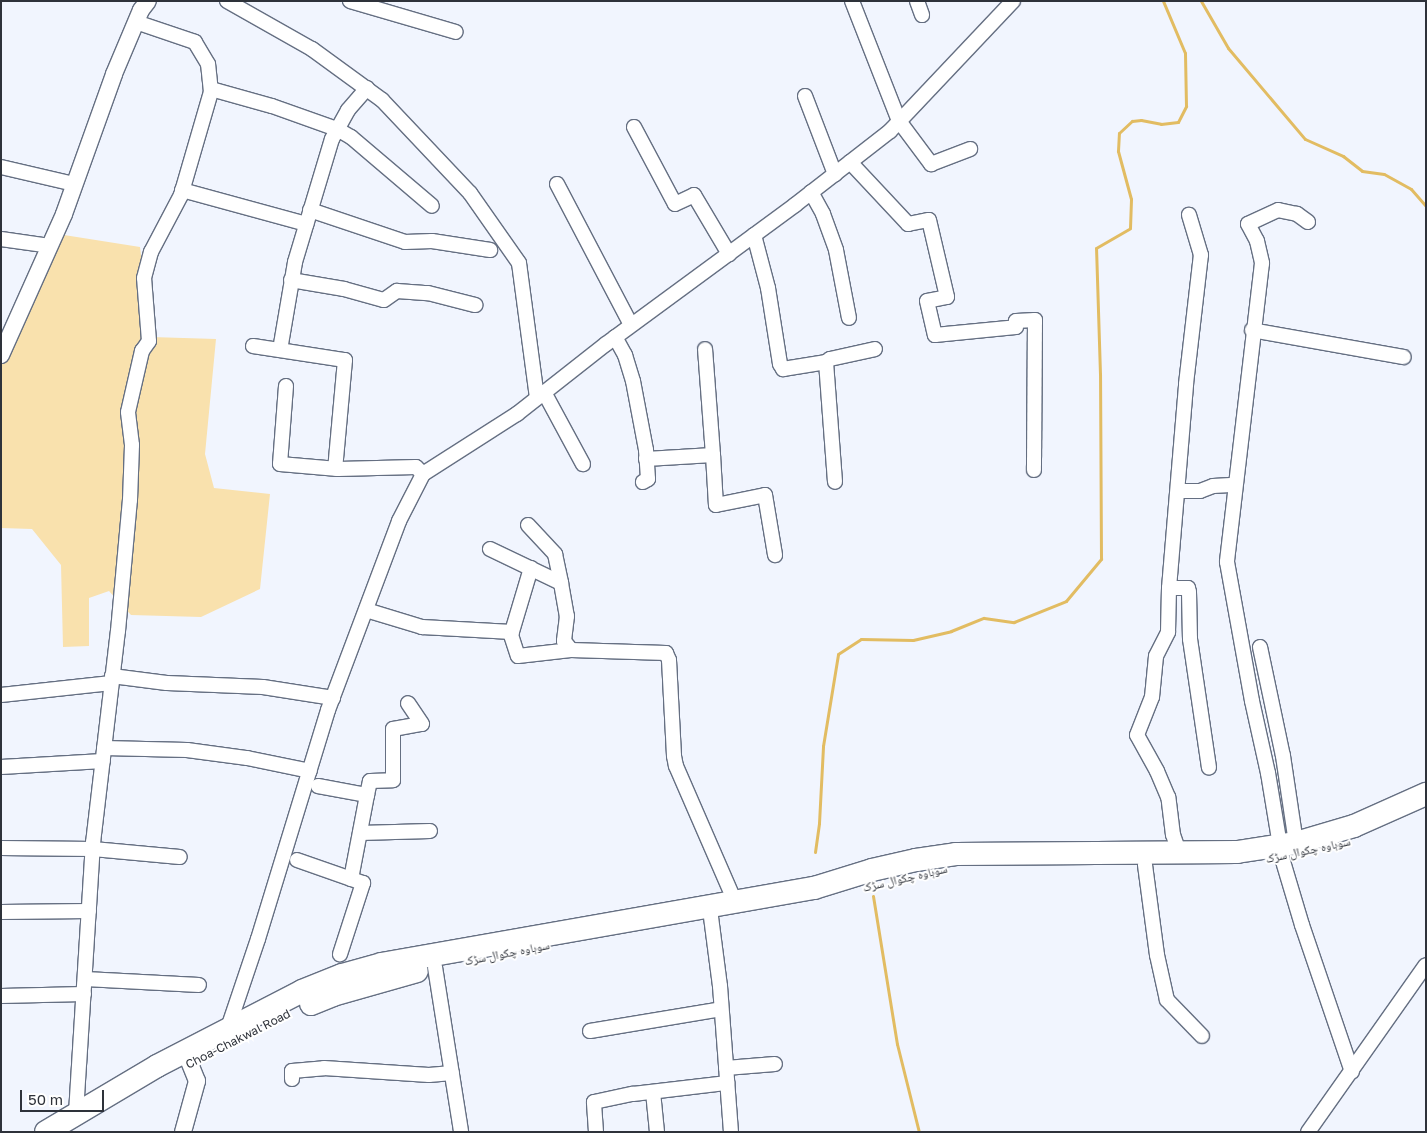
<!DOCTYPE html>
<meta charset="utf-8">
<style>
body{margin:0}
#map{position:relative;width:1427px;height:1133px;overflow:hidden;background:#f1f5fe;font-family:"Golos Text","Noto Naskh Arabic",sans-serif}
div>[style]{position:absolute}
.green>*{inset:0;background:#f9e1ad}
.stream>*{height:3px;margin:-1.5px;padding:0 1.5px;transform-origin:1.5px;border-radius:1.5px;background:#e2bc62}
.roads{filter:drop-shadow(1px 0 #656f82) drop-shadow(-1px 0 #656f82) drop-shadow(0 1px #656f82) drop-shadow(0 -1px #656f82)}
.minor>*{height:14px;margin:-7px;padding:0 7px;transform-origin:7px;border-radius:7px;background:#fff}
.tertiary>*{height:16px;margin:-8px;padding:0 8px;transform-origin:8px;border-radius:8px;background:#fff}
.trunk>*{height:22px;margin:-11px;padding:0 11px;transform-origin:11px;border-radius:11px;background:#fff}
span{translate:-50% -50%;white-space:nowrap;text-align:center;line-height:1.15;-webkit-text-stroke:4px #fff;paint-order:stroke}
.street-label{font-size:12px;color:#2e323a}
.frame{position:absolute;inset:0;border:2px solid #2e323a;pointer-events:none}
.scale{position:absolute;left:20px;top:1090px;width:84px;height:22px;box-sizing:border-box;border:2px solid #2e323a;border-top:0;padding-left:6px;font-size:15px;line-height:18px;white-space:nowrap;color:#2e323a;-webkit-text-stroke:4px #fff;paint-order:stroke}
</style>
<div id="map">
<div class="green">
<div style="clip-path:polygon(64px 235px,140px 247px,151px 337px,216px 339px,205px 454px,214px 488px,270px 494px,260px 589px,201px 617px,131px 615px,109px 591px,89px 598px,89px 646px,63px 647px,61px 565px,32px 529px,1px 528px,1px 335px,16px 339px)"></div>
</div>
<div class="stream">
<div style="left:1201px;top:1px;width:54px;rotate:60.1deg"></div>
<div style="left:1228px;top:48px;width:119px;rotate:49.8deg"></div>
<div style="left:1305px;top:139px;width:42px;rotate:24.1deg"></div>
<div style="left:1343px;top:156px;width:24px;rotate:38deg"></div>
<div style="left:1362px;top:171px;width:22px;rotate:8deg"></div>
<div style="left:1384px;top:174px;width:31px;rotate:29deg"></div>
<div style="left:1411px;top:189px;width:23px;rotate:49deg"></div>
<div style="left:815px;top:852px;width:29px;rotate:-82deg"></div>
<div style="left:819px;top:823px;width:77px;rotate:-87deg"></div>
<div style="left:823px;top:746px;width:93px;rotate:-80.7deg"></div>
<div style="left:838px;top:654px;width:27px;rotate:-33deg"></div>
<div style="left:861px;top:639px;width:52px;rotate:1.1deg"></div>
<div style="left:913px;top:640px;width:39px;rotate:-13deg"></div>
<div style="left:951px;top:631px;width:35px;rotate:-22deg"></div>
<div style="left:984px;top:618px;width:30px;rotate:8deg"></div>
<div style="left:1014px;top:622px;width:56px;rotate:-22deg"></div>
<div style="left:1066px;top:601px;width:55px;rotate:-50.2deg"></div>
<div style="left:1101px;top:559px;width:185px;rotate:-90.3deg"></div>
<div style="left:1100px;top:374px;width:126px;rotate:-91.8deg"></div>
<div style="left:1096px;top:248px;width:39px;rotate:-30deg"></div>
<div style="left:1130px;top:228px;width:29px;rotate:-88deg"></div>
<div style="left:1131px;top:199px;width:50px;rotate:-105.2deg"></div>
<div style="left:1118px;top:151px;width:18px;rotate:-87deg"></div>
<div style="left:1119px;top:133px;width:18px;rotate:-43deg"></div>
<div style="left:1132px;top:121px;width:9px;rotate:-6deg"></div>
<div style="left:1141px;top:120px;width:20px;rotate:11deg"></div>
<div style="left:1161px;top:124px;width:17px;rotate:-7deg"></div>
<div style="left:1178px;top:122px;width:18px;rotate:-63deg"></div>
<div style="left:1186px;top:106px;width:53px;rotate:-91.1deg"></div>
<div style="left:1185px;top:53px;width:56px;rotate:-112.9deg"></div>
<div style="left:873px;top:896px;width:150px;rotate:80.8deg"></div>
<div style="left:897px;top:1044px;width:91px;rotate:76deg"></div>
</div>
<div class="roads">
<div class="minor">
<div style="left:227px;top:1px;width:98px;rotate:29.5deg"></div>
<div style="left:312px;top:49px;width:87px;rotate:36.1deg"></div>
<div style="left:382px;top:100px;width:128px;rotate:46.6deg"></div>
<div style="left:470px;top:193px;width:85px;rotate:55deg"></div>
<div style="left:519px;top:263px;width:136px;rotate:82.4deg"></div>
<div style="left:350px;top:1px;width:110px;rotate:16.3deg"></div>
<div style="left:852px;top:1px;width:129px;rotate:68.6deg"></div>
<div style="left:899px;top:121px;width:54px;rotate:53.3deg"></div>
<div style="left:931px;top:164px;width:42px;rotate:-21deg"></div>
<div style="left:917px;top:1px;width:15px;rotate:70deg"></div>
<div style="left:211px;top:89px;width:63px;rotate:15.6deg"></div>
<div style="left:272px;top:106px;width:69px;rotate:19.5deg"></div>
<div style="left:337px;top:129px;width:16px;rotate:30deg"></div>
<div style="left:351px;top:137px;width:106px;rotate:40.4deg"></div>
<div style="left:805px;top:96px;width:84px;rotate:69deg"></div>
<div style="left:634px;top:127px;width:87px;rotate:62deg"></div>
<div style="left:675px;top:204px;width:21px;rotate:-25deg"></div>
<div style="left:694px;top:195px;width:69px;rotate:59.3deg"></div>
<div style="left:850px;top:162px;width:85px;rotate:46.9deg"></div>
<div style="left:908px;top:224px;width:21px;rotate:-11deg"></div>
<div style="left:929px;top:220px;width:79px;rotate:76.8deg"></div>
<div style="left:947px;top:297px;width:20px;rotate:169deg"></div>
<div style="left:927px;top:301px;width:35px;rotate:77deg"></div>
<div style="left:935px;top:335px;width:81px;rotate:-5.6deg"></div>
<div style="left:1016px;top:327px;width:6px;rotate:-90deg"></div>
<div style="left:1016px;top:321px;width:19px;rotate:-3deg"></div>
<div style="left:1035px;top:320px;width:150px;rotate:90.4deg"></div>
<div style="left:1px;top:167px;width:75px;rotate:13.1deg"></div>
<div style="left:557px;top:184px;width:159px;rotate:62.3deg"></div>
<div style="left:182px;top:190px;width:129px;rotate:15.3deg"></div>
<div style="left:811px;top:192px;width:25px;rotate:61deg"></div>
<div style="left:823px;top:214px;width:38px;rotate:70deg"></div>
<div style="left:836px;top:250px;width:69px;rotate:79.2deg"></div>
<div style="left:310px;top:210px;width:100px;rotate:18.6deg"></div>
<div style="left:405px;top:242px;width:27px;rotate:-2deg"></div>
<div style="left:432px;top:241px;width:59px;rotate:8.8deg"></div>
<div style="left:1308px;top:222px;width:14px;rotate:-144deg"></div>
<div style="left:1297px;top:214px;width:19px;rotate:-168deg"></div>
<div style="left:1278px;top:210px;width:33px;rotate:155deg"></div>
<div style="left:1248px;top:224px;width:19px;rotate:62deg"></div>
<div style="left:1257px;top:241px;width:23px;rotate:77deg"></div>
<div style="left:1262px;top:263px;width:301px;rotate:96.7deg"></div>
<div style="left:1227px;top:562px;width:141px;rotate:79.8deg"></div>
<div style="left:1252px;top:701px;width:74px;rotate:77.5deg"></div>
<div style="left:1268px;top:773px;width:86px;rotate:80.6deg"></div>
<div style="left:1282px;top:858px;width:70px;rotate:73.4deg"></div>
<div style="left:1302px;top:925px;width:155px;rotate:71.2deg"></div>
<div style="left:754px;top:235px;width:55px;rotate:75.2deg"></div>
<div style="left:768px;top:288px;width:77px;rotate:81deg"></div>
<div style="left:780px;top:364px;width:6px;rotate:59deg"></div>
<div style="left:783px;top:369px;width:44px;rotate:-9.2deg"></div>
<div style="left:826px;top:362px;width:120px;rotate:85.7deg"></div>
<div style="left:1px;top:239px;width:49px;rotate:8.1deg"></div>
<div style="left:291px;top:280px;width:54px;rotate:9.6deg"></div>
<div style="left:344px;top:289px;width:41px;rotate:15.4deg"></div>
<div style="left:384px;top:300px;width:16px;rotate:-35deg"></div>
<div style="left:397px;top:291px;width:31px;rotate:4deg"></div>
<div style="left:428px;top:293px;width:49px;rotate:14.3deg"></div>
<div style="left:1252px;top:330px;width:154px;rotate:10.1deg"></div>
<div style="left:615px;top:337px;width:21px;rotate:61deg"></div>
<div style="left:625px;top:355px;width:27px;rotate:73deg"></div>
<div style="left:633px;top:381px;width:70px;rotate:79.3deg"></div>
<div style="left:646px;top:450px;width:29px;rotate:86deg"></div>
<div style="left:648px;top:479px;width:6px;rotate:149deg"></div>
<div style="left:253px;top:346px;width:93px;rotate:8.7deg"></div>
<div style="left:345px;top:360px;width:109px;rotate:95.2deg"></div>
<div style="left:280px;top:350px;width:89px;rotate:-80.3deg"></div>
<div style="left:295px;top:262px;width:128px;rotate:-73.3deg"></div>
<div style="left:332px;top:139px;width:33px;rotate:-61deg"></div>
<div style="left:348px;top:110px;width:29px;rotate:-49deg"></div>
<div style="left:826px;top:362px;width:5px;rotate:-37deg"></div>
<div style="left:830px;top:359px;width:46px;rotate:-12.5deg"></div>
<div style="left:286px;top:386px;width:78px;rotate:94.4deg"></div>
<div style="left:280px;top:464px;width:58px;rotate:4.9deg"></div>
<div style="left:338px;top:469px;width:78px;rotate:-1.5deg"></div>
<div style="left:416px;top:467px;width:10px;rotate:45deg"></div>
<div style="left:544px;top:392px;width:82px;rotate:61.6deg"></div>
<div style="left:713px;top:455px;width:50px;rotate:86.6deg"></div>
<div style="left:716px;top:505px;width:50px;rotate:-11.5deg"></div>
<div style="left:765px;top:495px;width:61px;rotate:80.5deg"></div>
<div style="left:646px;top:459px;width:67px;rotate:-3.4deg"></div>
<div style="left:713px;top:455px;width:106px;rotate:-94.3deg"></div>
<div style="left:1178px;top:491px;width:22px"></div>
<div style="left:1200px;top:491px;width:14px;rotate:-21deg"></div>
<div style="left:1213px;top:486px;width:22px;rotate:-3deg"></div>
<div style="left:528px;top:525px;width:40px;rotate:47deg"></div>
<div style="left:555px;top:554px;width:30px;rotate:78deg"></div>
<div style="left:490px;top:549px;width:79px;rotate:25.6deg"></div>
<div style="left:561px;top:583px;width:34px;rotate:80deg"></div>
<div style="left:567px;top:616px;width:25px;rotate:97deg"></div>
<div style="left:564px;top:641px;width:11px;rotate:52deg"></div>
<div style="left:531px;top:568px;width:70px;rotate:106.6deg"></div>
<div style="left:511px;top:635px;width:22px;rotate:72deg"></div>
<div style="left:518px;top:656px;width:53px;rotate:-6.5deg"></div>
<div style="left:571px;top:650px;width:95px;rotate:1.8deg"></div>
<div style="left:666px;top:653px;width:8px;rotate:67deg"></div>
<div style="left:669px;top:660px;width:96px;rotate:87deg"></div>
<div style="left:674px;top:756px;width:10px;rotate:79deg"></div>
<div style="left:676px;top:766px;width:148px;rotate:66.5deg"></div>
<div style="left:1169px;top:588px;width:19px"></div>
<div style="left:1188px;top:588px;width:4px;rotate:76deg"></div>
<div style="left:1189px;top:592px;width:47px;rotate:88.8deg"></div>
<div style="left:1190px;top:639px;width:130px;rotate:81.6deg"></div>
<div style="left:366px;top:610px;width:59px;rotate:16.9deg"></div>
<div style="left:422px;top:627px;width:90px;rotate:3.2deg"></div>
<div style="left:1260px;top:647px;width:111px;rotate:78.1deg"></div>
<div style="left:1283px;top:756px;width:88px;rotate:81.5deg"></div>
<div style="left:112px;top:676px;width:55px;rotate:7.3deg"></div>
<div style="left:167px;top:683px;width:96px;rotate:2.4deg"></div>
<div style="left:263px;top:687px;width:71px;rotate:8.9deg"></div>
<div style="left:1px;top:695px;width:111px;rotate:-6.2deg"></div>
<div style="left:104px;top:748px;width:83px;rotate:1.4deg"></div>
<div style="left:187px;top:750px;width:61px;rotate:7.6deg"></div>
<div style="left:247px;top:758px;width:64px;rotate:11.7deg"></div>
<div style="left:1px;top:767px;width:102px;rotate:-3.4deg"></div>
<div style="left:318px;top:786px;width:50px;rotate:10.4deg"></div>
<div style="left:367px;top:795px;width:14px;rotate:-78deg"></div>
<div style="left:370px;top:781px;width:23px;rotate:-2deg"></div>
<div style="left:393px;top:780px;width:51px;rotate:-90deg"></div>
<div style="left:393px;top:729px;width:29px;rotate:-10deg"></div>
<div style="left:422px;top:724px;width:25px;rotate:-124deg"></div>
<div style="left:360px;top:833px;width:70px;rotate:-1.6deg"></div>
<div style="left:1px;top:848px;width:92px;rotate:0.6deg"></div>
<div style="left:93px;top:849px;width:87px;rotate:5.3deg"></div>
<div style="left:1179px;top:852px;width:18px;rotate:-109deg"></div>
<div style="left:1173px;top:835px;width:38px;rotate:-97deg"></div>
<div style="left:1168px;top:797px;width:28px;rotate:-113deg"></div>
<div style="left:1157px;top:771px;width:41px;rotate:-119.1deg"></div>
<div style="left:1137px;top:735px;width:41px;rotate:-68.5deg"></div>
<div style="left:1152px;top:697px;width:41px;rotate:-84.4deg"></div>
<div style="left:1156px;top:656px;width:27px;rotate:-63deg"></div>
<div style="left:1168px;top:632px;width:44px;rotate:-88.7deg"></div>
<div style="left:1169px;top:588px;width:205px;rotate:-85.2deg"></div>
<div style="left:1186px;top:384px;width:130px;rotate:-83.4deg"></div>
<div style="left:1201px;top:255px;width:42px;rotate:-106.7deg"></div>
<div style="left:297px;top:860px;width:70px;rotate:19.2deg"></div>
<div style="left:363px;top:883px;width:75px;rotate:107.9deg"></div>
<div style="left:1145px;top:865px;width:91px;rotate:82.4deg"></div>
<div style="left:1157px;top:955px;width:46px;rotate:77.5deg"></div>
<div style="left:1167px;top:1000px;width:50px;rotate:45.8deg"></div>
<div style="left:351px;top:879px;width:86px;rotate:-79.2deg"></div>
<div style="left:1px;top:912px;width:88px;rotate:-0.7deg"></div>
<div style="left:711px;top:917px;width:70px;rotate:82.6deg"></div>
<div style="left:720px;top:986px;width:146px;rotate:85.7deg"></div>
<div style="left:435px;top:967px;width:167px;rotate:81deg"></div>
<div style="left:85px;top:979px;width:114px;rotate:3deg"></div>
<div style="left:1px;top:996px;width:83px;rotate:-1.4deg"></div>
<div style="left:228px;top:1028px;width:94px;rotate:-71.4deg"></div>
<div style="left:258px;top:939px;width:239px;rotate:-73deg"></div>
<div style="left:328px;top:710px;width:202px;rotate:-69.4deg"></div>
<div style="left:399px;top:521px;width:53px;rotate:-62.9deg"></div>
<div style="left:423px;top:474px;width:112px;rotate:-32.6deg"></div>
<div style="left:517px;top:414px;width:113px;rotate:-38.2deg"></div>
<div style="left:606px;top:344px;width:235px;rotate:-36.3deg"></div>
<div style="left:795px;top:205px;width:120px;rotate:-37.9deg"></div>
<div style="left:890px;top:131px;width:179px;rotate:-46.6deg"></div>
<div style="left:590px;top:1031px;width:133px;rotate:-9.5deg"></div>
<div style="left:726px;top:1068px;width:49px;rotate:-4.7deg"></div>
<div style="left:292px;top:1079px;width:8px;rotate:-90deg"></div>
<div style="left:292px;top:1071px;width:32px;rotate:-5deg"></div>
<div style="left:324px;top:1068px;width:105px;rotate:3.8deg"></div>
<div style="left:429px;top:1075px;width:23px;rotate:-5deg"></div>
<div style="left:653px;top:1092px;width:40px;rotate:84.3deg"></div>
<div style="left:76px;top:1113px;width:271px;rotate:-86.4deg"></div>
<div style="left:93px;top:843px;width:213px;rotate:-83.3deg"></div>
<div style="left:118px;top:631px;width:132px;rotate:-84.8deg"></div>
<div style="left:130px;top:500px;width:55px;rotate:-87.9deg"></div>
<div style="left:132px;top:445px;width:33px;rotate:-97deg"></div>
<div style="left:128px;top:412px;width:63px;rotate:-77.1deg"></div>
<div style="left:142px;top:351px;width:12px;rotate:-55deg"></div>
<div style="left:149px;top:341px;width:63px;rotate:-94.5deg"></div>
<div style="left:144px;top:278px;width:27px;rotate:-75deg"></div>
<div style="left:151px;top:252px;width:64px;rotate:-62.2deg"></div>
<div style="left:181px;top:195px;width:107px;rotate:-73.8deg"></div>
<div style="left:211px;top:92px;width:28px;rotate:-96deg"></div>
<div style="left:208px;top:64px;width:26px;rotate:-121deg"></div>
<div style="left:195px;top:42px;width:62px;rotate:-161.3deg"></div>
<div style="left:596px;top:1132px;width:30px;rotate:-94deg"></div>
<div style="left:594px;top:1102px;width:40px;rotate:-12deg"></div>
<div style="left:633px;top:1094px;width:95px;rotate:-6.7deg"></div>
<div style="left:1308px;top:1132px;width:204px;rotate:-54.8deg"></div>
</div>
<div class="tertiary">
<div style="left:1px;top:355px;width:154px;rotate:-65.9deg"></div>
<div style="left:64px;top:214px;width:149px;rotate:-70.3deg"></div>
<div style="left:114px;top:74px;width:69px;rotate:-67.1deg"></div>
<div style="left:141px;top:10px;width:11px;rotate:-52deg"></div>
<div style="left:183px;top:1132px;width:53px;rotate:-74.6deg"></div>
<div style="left:197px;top:1081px;width:31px;rotate:-112deg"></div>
</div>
<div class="trunk">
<div style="left:311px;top:1004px;width:24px;rotate:-22deg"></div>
<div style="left:333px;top:995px;width:87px;rotate:-15.9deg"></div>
<div style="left:46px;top:1132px;width:129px;rotate:-30.7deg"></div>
<div style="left:157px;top:1066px;width:163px;rotate:-27.3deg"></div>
<div style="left:302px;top:991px;width:43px;rotate:-21.8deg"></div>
<div style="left:342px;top:975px;width:41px;rotate:-15.4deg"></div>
<div style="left:382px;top:964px;width:439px;rotate:-10deg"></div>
<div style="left:814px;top:888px;width:61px;rotate:-17.2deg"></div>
<div style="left:872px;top:870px;width:45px;rotate:-12.8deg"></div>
<div style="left:916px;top:860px;width:40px;rotate:-8.5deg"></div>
<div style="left:956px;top:854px;width:281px;rotate:-0.4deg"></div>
<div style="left:1237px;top:852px;width:60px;rotate:-8.7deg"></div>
<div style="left:1296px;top:843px;width:60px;rotate:-16.3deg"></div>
<div style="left:1354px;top:826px;width:79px;rotate:-24deg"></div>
</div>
</div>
<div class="street-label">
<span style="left:1308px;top:850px;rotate:-12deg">سوہاوہ چکوال سڑک</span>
<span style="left:905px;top:878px;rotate:-13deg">سوہاوہ چکوال سڑک</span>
<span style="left:507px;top:953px;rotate:-11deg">سوہاوہ چکوال سڑک</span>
<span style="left:238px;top:1039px;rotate:-27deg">Choa-Chakwal Road</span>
</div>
<div class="frame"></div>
<div class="scale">50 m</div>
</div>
